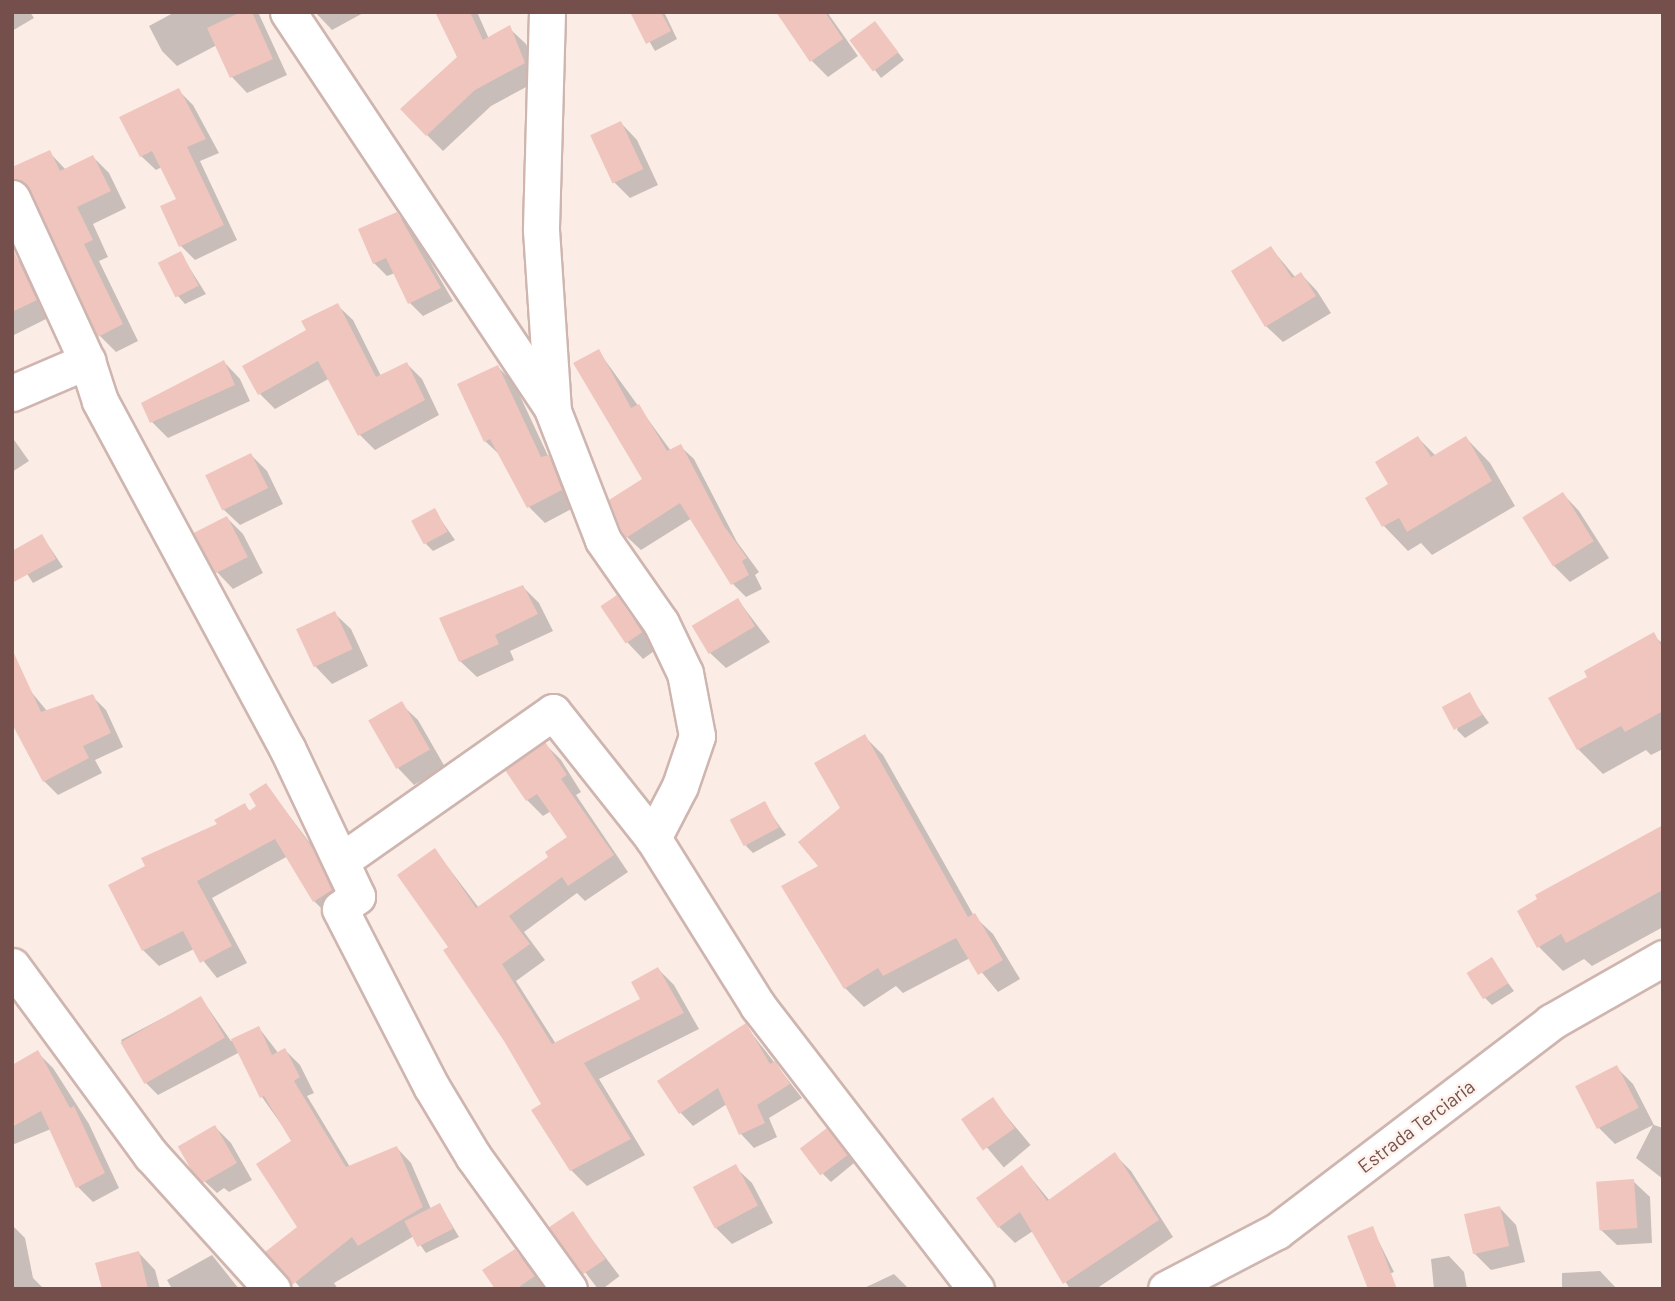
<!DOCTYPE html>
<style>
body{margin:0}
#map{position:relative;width:1675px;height:1301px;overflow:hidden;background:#fbede6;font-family:Barlow,sans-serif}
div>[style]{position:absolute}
.shadow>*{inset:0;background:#0003;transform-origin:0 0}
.building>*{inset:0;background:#f0c5be;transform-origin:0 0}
.roads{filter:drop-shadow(2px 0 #cfb5af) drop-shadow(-2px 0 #cfb5af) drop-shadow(0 2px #cfb5af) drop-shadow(0 -2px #cfb5af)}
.street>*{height:35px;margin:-17.5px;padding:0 17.5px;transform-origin:17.5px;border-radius:17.5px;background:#fff}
span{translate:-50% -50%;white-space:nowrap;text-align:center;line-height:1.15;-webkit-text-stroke:5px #fef2ec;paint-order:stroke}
.street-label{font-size:19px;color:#744f4b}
.frame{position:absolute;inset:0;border:14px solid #744f4b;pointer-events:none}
</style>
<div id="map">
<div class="shadow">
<div style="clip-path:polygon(12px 12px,30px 12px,34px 18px,12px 31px)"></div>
<div style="clip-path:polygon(175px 12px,258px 12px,287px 75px,247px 93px,232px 77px,217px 45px,177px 66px,162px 51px,149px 26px)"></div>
<div style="clip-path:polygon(315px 12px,365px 12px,332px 30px)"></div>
<div style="clip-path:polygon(437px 12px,477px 12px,489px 39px,509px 28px,526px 44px,541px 72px,541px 79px,491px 106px,443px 151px,427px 135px,459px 57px)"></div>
<div style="clip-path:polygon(632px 12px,664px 12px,677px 39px,655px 51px)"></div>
<div style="clip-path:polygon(796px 12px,827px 12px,858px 56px,828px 77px,812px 61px)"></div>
<div style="left:875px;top:23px;width:47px;height:29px;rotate:52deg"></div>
<div style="clip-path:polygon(178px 90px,193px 105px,219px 153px,200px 161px,237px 240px,195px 260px,181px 246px,179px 199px,162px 167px,156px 170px,141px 156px)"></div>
<div style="clip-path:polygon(621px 123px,637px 140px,658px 185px,630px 198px,614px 182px)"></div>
<div style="clip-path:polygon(49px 152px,66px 170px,93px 157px,109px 173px,126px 208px,93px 224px,108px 257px,99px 261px,138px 341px,116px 352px,100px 336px,35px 196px,15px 177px)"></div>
<div style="clip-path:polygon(397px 214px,410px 227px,453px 301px,423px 316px,410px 303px,395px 273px,387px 276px,374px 263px)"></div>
<div style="clip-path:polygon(1271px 248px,1296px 278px,1301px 274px,1317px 291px,1331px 313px,1283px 342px,1266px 326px)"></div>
<div style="clip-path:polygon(180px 253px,206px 294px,185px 304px,178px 296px)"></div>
<div style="clip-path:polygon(17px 259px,33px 275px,52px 316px,12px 336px,12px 261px)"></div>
<div style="clip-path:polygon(337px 305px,353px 320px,381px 376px,407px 364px,422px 379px,439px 415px,375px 450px,360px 435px,330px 378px,275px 409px,260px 394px,308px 330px)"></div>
<div style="clip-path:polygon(599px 352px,671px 451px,680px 446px,694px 459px,737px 542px,759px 572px,755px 575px,762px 589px,746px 597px,733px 584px,692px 518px,641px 550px,627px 537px,645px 480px)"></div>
<div style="clip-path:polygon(224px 362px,240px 379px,250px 401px,168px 438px,152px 422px)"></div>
<div style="clip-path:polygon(498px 367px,514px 383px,549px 458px,564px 473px,577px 506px,545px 523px,529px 507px,502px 457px,485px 441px)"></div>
<div style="clip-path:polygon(12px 437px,29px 461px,12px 472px)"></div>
<div style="clip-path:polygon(1418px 438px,1436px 456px,1466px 438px,1490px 463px,1515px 506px,1432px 555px,1421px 543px,1408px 551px,1384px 526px,1367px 498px,1391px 484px)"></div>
<div style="clip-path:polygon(251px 455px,267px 471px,283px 504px,240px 525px,223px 509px)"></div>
<div style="clip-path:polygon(1563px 494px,1579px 511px,1609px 558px,1570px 582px,1554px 566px)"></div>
<div style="clip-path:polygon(434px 510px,455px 540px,433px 551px,426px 544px)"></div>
<div style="clip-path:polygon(227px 518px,243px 534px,263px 573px,233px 589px,217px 572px)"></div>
<div style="clip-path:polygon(42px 536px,63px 567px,33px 583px,13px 552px)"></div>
<div style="clip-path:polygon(523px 587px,539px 603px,553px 631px,510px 651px,514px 660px,477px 677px,460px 661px)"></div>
<div style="clip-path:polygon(616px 597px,657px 649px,643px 659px,627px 642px)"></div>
<div style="clip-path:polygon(738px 600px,770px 642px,726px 668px,709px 652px)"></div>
<div style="clip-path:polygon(334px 613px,351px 629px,368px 666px,332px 684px,316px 667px,298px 630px)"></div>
<div style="clip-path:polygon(1653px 635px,1663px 644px,1663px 749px,1651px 755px,1646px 750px,1603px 774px,1578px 749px,1590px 677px)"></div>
<div style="clip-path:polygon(28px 688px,47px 711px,92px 696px,106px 710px,123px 747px,95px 760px,102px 773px,58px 795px,44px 781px)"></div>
<div style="clip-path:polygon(1469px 695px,1489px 723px,1465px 738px,1457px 730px)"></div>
<div style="clip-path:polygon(401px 704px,418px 720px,445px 767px,414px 785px,398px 768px)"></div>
<div style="clip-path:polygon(864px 736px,883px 755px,974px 916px,993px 934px,1020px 979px,998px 992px,970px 958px,903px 993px,896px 986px,864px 1007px,845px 988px,784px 886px,820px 867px)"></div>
<div style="clip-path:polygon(545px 744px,561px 760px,581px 792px,576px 795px,628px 872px,585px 901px,577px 893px,524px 932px,545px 960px,516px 981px,556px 1044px,643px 1000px,658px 969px,674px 985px,699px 1029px,599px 1079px,645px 1155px,587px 1186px,571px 1170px,543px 1105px,451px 947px,435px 850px,479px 908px,551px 857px,570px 837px,551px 811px,543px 816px,527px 800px)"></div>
<div style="clip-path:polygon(266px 785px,328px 867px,347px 906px,330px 917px,314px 901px,288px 856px,212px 898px,247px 963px,217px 978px,194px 949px,159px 966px,143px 950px,219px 825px,244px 805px,251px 812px,258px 806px)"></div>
<div style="clip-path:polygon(764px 804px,786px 835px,753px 853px,746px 846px)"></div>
<div style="clip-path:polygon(1663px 828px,1663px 927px,1592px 966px,1584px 959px,1563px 971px,1538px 946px)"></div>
<div style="clip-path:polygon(1491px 960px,1514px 991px,1492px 1005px,1484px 997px)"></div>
<div style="clip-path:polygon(201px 998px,231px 1041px,259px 1028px,279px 1054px,285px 1050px,300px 1065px,314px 1093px,307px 1096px,350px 1167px,397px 1148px,411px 1163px,431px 1209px,440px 1205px,459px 1237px,426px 1253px,414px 1236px,334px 1283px,338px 1289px,301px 1289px,270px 1250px,299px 1227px,293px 1141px,262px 1097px,240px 1052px,158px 1095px,144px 1081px,121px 1040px)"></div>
<div style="clip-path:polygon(746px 1026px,802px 1098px,769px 1118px,777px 1137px,754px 1148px,741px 1134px,727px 1104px,693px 1126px,680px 1112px)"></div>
<div style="clip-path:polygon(38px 1053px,53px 1068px,89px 1124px,119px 1188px,93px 1202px,78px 1187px,51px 1129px,12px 1145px,12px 1067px)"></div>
<div style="clip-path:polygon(1617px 1068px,1633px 1084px,1654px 1125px,1663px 1128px,1663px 1179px,1636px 1158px,1653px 1125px,1615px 1144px,1599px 1128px)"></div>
<div style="left:992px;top:1099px;width:60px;height:35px;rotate:50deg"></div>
<div style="clip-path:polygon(215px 1127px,231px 1143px,252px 1180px,229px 1192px,224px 1188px,217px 1193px,200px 1177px)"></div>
<div style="clip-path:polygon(834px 1138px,854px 1163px,831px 1182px,823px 1174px)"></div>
<div style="clip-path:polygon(1114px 1154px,1131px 1171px,1173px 1237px,1096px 1289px,1070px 1289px,1033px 1231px,1015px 1243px,999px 1227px,1022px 1167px,1050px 1201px)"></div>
<div style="clip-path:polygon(735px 1167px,752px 1183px,773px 1223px,732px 1244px,716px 1228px)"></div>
<div style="clip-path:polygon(1633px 1181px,1650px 1197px,1652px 1243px,1617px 1245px,1600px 1229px)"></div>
<div style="clip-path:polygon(1500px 1208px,1516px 1225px,1525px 1262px,1491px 1270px,1475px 1254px)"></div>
<div style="left:572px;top:1213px;width:79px;height:25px;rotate:53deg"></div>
<div style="clip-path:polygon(12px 1225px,25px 1238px,33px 1278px,44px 1289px,12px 1289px)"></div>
<div style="clip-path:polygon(1372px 1228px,1394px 1272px,1372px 1281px)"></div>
<div style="clip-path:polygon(515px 1251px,531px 1267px,547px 1289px,497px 1289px)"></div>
<div style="clip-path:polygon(139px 1253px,155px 1270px,160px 1289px,104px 1289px)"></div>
<div style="clip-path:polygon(212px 1255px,239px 1289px,172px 1289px,167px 1280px)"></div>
<div style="clip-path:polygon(1449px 1256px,1464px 1272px,1467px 1289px,1434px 1289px,1431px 1259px)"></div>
<div style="clip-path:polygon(1600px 1271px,1617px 1289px,1562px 1289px,1562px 1273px)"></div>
<div style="clip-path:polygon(894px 1274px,909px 1289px,862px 1289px)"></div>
</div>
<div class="building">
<div style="clip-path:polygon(241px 12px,252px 12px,273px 59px,230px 78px,207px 28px)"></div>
<div style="clip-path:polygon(435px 12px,470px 12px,483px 40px,510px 25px,525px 63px,475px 90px,426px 136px,400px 109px,457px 57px)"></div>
<div style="clip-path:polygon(630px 12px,661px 12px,671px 31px,646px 44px)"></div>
<div style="clip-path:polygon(776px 12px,825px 12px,843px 39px,810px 62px)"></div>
<div style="left:875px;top:21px;width:39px;height:32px;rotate:53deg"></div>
<div style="clip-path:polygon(179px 88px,206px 139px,187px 147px,224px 225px,179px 247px,160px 206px,176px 199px,152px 151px,140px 157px,119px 117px)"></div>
<div style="left:621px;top:121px;width:53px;height:34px;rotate:65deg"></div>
<div style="clip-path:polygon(50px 150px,60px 171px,93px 155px,111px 191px,77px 207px,93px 240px,84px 244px,123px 324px,98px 337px,30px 190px,12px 178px,12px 167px)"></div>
<div style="clip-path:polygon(397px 212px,441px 288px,408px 304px,386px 258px,373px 264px,358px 229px)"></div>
<div style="clip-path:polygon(1271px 246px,1292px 278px,1301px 272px,1316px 296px,1265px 327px,1231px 271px)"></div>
<div style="clip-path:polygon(12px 247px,37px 300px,12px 312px)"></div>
<div style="left:181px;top:251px;width:39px;height:26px;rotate:63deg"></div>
<div style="clip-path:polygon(338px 303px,376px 377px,407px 362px,425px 400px,358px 436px,318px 361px,258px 395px,242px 366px,306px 330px,301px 321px)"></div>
<div style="clip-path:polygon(599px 349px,631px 408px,639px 404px,667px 451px,681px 444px,724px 526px,747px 558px,742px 561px,749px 575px,731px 585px,680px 503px,626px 538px,621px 530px,609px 500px,642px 479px,573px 363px)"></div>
<div style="clip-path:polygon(224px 360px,235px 385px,150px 423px,141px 403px)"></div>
<div style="clip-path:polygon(498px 365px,541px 457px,549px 455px,562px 490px,527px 508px,490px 439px,484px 442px,457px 384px)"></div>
<div style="clip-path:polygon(1418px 436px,1431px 457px,1466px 436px,1492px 481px,1407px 532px,1399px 518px,1382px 527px,1365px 498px,1388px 484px,1375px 462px)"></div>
<div style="left:251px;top:453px;width:39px;height:51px;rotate:64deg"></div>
<div style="left:1563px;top:492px;width:58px;height:48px;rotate:58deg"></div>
<div style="left:435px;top:508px;width:27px;height:27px;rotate:62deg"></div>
<div style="left:227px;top:516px;width:46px;height:37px;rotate:63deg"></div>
<div style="clip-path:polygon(42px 534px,56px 559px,12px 583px,12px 551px)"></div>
<div style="clip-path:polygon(523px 585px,538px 614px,495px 635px,499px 644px,459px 662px,439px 618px)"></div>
<div style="left:617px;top:595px;width:45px;height:20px;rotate:56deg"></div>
<div style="left:738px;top:598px;width:33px;height:54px;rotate:59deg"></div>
<div style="left:335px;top:611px;width:42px;height:43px;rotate:65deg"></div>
<div style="clip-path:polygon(1654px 632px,1663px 649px,1663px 711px,1625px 732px,1621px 726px,1577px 750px,1548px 698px,1587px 677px,1584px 671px)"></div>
<div style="clip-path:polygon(12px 649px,41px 712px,93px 694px,111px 733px,83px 746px,89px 758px,43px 782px,12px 724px)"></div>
<div style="left:1470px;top:692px;width:26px;height:32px;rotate:62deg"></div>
<div style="left:402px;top:701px;width:56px;height:39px;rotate:60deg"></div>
<div style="clip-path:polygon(865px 734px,968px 917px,975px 913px,1003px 960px,978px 975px,956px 938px,883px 976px,878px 968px,844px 989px,781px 886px,818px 866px,798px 842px,840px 808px,814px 763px)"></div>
<div style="clip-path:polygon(545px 742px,567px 775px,561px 779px,614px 855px,568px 886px,562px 877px,509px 916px,530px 944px,502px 964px,552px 1044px,640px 999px,631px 982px,658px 967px,684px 1013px,584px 1063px,631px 1139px,570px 1171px,531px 1110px,541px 1104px,504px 1041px,443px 950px,448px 947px,397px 875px,435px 848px,476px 908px,548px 857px,545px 852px,567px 837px,537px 794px,526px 801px,505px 770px)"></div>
<div style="clip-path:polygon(266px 783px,313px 849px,332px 890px,313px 902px,275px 839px,197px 881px,232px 946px,200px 963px,183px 931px,142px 951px,108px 885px,145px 866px,141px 858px,217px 824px,214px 820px,245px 803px,249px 811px,256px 806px,249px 794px)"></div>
<div style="left:765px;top:801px;width:30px;height:40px;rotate:62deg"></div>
<div style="clip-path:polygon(1663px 825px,1663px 890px,1566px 943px,1561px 934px,1537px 948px,1517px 911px,1537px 899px,1535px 895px)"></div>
<div style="left:1492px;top:957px;width:31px;height:30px;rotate:58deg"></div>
<div style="left:201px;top:996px;width:48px;height:93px;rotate:60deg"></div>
<div style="clip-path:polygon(746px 1023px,770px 1064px,775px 1061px,790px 1084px,757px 1105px,765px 1123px,739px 1135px,718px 1088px,679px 1114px,657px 1081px)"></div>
<div style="clip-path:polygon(259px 1026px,272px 1055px,285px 1048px,300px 1077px,294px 1081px,346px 1167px,397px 1146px,423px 1207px,358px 1246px,352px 1237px,292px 1285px,265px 1252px,297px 1227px,256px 1164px,291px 1141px,264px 1096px,260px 1098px,231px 1039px)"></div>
<div style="clip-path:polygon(38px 1050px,70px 1108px,74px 1106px,105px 1173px,76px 1188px,41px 1111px,12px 1127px,12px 1065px)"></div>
<div style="left:1617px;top:1065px;width:48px;height:47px;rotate:63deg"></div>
<div style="left:993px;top:1097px;width:38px;height:39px;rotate:55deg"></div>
<div style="left:215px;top:1125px;width:44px;height:43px;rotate:60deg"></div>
<div style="left:827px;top:1128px;width:34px;height:34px;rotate:53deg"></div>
<div style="clip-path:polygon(1115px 1152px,1159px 1220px,1063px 1284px,1020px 1212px,998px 1228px,976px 1198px,1022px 1165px,1047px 1201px)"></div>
<div style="left:736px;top:1164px;width:47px;height:49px;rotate:62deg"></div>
<div style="left:1634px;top:1179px;width:49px;height:38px;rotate:86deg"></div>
<div style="left:440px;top:1203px;width:29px;height:40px;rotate:63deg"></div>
<div style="left:1500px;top:1206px;width:41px;height:37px;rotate:77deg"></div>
<div style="left:573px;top:1211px;width:58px;height:29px;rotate:56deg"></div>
<div style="clip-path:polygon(1373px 1226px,1397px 1289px,1368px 1289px,1347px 1236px)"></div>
<div style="clip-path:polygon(515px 1249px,535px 1276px,516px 1289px,495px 1289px,482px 1270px)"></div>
<div style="clip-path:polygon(139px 1251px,148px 1289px,102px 1289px,95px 1263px)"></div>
</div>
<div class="roads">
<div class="street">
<div style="left:288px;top:12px;width:476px;rotate:56.3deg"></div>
<div style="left:547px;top:12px;width:218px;rotate:91.6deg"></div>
<div style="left:541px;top:230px;width:181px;rotate:86.2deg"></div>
<div style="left:553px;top:411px;width:138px;rotate:68.8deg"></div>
<div style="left:603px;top:540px;width:101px;rotate:55.1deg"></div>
<div style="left:661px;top:623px;width:55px;rotate:64.4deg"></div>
<div style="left:685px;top:673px;width:64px;rotate:79.2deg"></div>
<div style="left:697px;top:736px;width:53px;rotate:108.8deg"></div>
<div style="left:680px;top:786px;width:59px;rotate:117.4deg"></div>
<div style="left:12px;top:198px;width:179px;rotate:65.3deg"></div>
<div style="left:87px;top:361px;width:42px;rotate:72deg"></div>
<div style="left:100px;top:401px;width:394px;rotate:61.7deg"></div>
<div style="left:287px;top:748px;width:164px;rotate:64.7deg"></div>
<div style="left:357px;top:896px;width:21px;rotate:143deg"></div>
<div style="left:340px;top:909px;width:199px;rotate:62.8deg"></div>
<div style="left:431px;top:1086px;width:82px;rotate:59deg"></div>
<div style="left:473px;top:1156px;width:164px;rotate:54.2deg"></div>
<div style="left:12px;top:393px;width:82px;rotate:-23.1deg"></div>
<div style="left:341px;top:861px;width:259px;rotate:-35.1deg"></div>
<div style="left:553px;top:712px;width:161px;rotate:51.6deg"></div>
<div style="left:653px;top:838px;width:198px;rotate:58deg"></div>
<div style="left:758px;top:1006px;width:357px;rotate:52.4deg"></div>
<div style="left:12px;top:966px;width:235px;rotate:53.7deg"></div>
<div style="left:151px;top:1155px;width:181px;rotate:47.9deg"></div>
<div style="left:1166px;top:1289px;width:125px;rotate:-27.6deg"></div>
<div style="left:1277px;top:1231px;width:345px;rotate:-37.3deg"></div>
<div style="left:1551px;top:1022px;width:129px;rotate:-29.7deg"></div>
</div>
</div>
<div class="street-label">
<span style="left:1416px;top:1126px;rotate:-37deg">Estrada Terciaria</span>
</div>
<div class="frame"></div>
</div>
